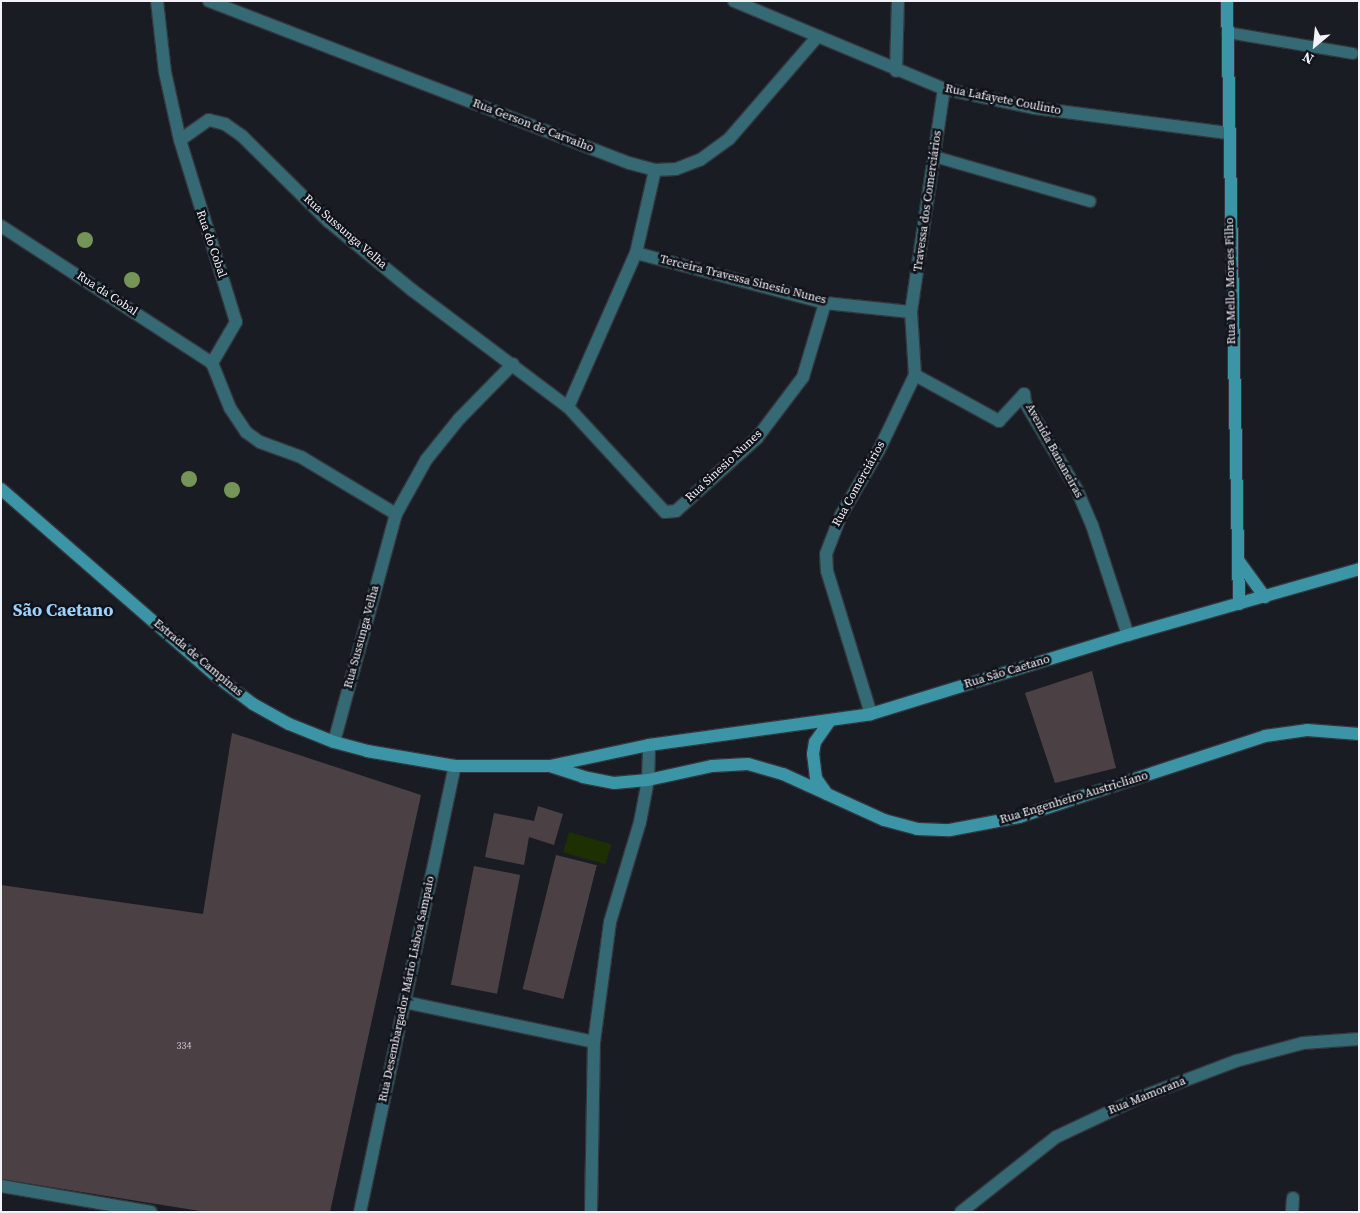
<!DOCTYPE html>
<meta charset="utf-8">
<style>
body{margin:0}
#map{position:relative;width:1360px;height:1213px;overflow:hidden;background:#1a1c24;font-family:"Source Serif 4",serif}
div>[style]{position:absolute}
.green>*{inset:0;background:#1d3001;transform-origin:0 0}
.building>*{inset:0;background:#4b4145;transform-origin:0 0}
.roads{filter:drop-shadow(1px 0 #34363d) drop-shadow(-1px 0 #34363d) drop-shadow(0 1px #34363d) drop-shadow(0 -1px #34363d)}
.service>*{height:11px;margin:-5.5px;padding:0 5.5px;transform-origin:5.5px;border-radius:5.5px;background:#356973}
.minor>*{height:12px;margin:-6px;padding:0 6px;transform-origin:6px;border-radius:6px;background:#356973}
.secondary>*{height:12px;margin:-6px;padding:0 6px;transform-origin:6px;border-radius:6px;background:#3b95a6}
.trees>*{width:16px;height:16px;margin:-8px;border-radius:50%;background:#759457}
span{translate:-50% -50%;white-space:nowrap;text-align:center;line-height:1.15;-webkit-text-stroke:5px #11131a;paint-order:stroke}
.number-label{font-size:10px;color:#c8c6cb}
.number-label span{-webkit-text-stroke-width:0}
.street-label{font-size:12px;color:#f2f3f8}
.district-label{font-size:18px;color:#9cd2fb;font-weight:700}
.frame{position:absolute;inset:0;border:2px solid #f2f3f8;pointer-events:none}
.north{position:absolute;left:1290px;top:20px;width:50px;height:50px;-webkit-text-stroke:4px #11131a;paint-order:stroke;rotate:208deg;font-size:14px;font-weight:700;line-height:20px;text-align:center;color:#f2f3f8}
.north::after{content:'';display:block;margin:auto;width:18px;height:22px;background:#f2f3f8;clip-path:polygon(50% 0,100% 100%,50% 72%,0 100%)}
</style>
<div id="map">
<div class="green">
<div style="left:569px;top:832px;width:44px;height:21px;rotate:16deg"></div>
</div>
<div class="building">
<div style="clip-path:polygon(1092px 671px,1116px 768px,1055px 783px,1025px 693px)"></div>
<div style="clip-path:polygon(232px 733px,421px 795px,330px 1212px,206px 1212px,1px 1179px,1px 885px,203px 914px)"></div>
<div style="clip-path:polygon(538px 806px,563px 814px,554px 845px,529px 837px,524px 865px,485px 857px,494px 813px,534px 821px)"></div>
<div style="left:556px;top:855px;width:42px;height:138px;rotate:14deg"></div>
<div style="left:474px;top:866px;width:47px;height:121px;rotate:11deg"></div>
</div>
<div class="roads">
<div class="service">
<div style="left:1227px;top:32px;width:127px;rotate:9.5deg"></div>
<div style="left:934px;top:156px;width:162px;rotate:16.1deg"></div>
</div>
<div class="minor">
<div style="left:157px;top:1px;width:71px;rotate:83.6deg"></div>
<div style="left:165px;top:72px;width:70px;rotate:77.6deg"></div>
<div style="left:180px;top:140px;width:190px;rotate:72.9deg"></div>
<div style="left:236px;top:322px;width:48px;rotate:120.3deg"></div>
<div style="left:212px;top:363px;width:48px;rotate:68.2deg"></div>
<div style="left:230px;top:408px;width:29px;rotate:56deg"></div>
<div style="left:246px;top:432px;width:17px;rotate:36deg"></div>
<div style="left:260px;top:442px;width:44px;rotate:20.1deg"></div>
<div style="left:301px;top:457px;width:111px;rotate:31deg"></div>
<div style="left:209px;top:1px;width:450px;rotate:21.1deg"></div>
<div style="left:629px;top:163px;width:27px;rotate:15deg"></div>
<div style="left:655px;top:170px;width:21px;rotate:-3deg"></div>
<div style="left:676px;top:169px;width:26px;rotate:-21deg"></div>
<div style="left:700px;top:160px;width:36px;rotate:-36deg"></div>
<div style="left:729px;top:139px;width:135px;rotate:-49.2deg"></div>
<div style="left:734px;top:1px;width:228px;rotate:22.7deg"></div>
<div style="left:944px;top:89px;width:93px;rotate:11.8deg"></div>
<div style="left:1035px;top:108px;width:194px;rotate:7.4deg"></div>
<div style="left:896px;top:71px;width:70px;rotate:-88.4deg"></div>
<div style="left:180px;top:140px;width:35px;rotate:-35deg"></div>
<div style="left:209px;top:120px;width:16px;rotate:14deg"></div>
<div style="left:225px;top:124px;width:21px;rotate:35deg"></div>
<div style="left:242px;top:136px;width:121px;rotate:44.7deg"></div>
<div style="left:328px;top:221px;width:109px;rotate:39.4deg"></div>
<div style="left:412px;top:290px;width:195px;rotate:36.9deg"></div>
<div style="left:568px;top:407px;width:143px;rotate:47.3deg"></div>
<div style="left:665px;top:512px;width:11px;rotate:-5deg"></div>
<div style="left:676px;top:511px;width:109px;rotate:-42deg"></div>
<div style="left:757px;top:438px;width:76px;rotate:-53deg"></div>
<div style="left:803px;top:377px;width:77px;rotate:-73.4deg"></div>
<div style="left:1px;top:226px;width:252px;rotate:33deg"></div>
<div style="left:636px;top:253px;width:196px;rotate:14.8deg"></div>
<div style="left:825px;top:303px;width:86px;rotate:6deg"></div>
<div style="left:915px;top:375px;width:96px;rotate:28.7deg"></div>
<div style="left:999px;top:421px;width:37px;rotate:-47deg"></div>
<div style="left:1024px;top:394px;width:8px;rotate:83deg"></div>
<div style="left:1025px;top:402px;width:102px;rotate:59.4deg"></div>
<div style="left:1077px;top:490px;width:38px;rotate:67deg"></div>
<div style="left:1092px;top:525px;width:116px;rotate:71.9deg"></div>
<div style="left:568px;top:407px;width:168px;rotate:-66.2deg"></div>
<div style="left:636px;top:253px;width:85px;rotate:-77.1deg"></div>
<div style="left:871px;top:714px;width:150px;rotate:-107.1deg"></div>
<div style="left:827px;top:571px;width:17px;rotate:-93deg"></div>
<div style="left:826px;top:554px;width:42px;rotate:-69deg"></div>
<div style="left:841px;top:515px;width:75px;rotate:-59.7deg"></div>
<div style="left:879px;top:450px;width:83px;rotate:-64.4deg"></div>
<div style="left:915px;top:375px;width:63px;rotate:-93.6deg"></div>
<div style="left:911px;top:312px;width:225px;rotate:-81.6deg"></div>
<div style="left:334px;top:742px;width:236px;rotate:-74.8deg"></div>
<div style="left:396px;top:514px;width:62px;rotate:-60.9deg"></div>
<div style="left:426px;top:460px;width:53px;rotate:-51.2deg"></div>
<div style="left:459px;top:419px;width:77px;rotate:-45.5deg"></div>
<div style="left:405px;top:1002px;width:193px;rotate:11.9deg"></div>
<div style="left:1px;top:1186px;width:152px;rotate:9.8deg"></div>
<div style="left:360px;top:1212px;width:456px;rotate:-78deg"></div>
<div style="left:591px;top:1212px;width:170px;rotate:-89deg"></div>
<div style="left:594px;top:1042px;width:121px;rotate:-82.4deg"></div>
<div style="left:610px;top:922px;width:104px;rotate:-73.3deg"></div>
<div style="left:640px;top:822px;width:43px;rotate:-79.2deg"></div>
<div style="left:648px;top:780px;width:35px;rotate:-88deg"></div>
<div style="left:961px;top:1212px;width:121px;rotate:-38.3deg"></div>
<div style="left:1056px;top:1137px;width:94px;rotate:-25.2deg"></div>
<div style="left:1141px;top:1097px;width:102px;rotate:-20.8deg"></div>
<div style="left:1236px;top:1061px;width:69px;rotate:-15deg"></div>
<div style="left:1303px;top:1043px;width:56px;rotate:-4.1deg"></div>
<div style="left:1292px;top:1212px;width:14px;rotate:-86deg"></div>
</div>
<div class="secondary">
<div style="left:1227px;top:1px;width:603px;rotate:88.86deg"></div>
<div style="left:1px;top:489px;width:285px;rotate:41deg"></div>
<div style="left:216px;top:676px;width:46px;rotate:37.1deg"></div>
<div style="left:253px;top:704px;width:41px;rotate:29.1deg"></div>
<div style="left:289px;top:724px;width:48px;rotate:21.8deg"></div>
<div style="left:334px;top:742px;width:34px;rotate:15deg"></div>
<div style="left:367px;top:751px;width:89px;rotate:9.7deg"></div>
<div style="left:455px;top:766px;width:95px"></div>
<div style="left:550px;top:766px;width:101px;rotate:-12deg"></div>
<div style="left:649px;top:745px;width:224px;rotate:-7.9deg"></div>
<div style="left:871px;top:714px;width:269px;rotate:-17.1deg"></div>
<div style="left:1128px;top:635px;width:240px;rotate:-15.9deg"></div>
<div style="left:1238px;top:560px;width:46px;rotate:53.9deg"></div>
<div style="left:550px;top:766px;width:35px;rotate:18deg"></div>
<div style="left:583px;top:777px;width:32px;rotate:11deg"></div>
<div style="left:614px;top:783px;width:34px;rotate:-5deg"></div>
<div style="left:648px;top:780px;width:66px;rotate:-12.3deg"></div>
<div style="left:712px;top:766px;width:36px;rotate:-3deg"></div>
<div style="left:748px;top:764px;width:36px;rotate:16deg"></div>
<div style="left:783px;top:774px;width:111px;rotate:24.5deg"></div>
<div style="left:884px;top:820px;width:34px;rotate:15deg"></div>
<div style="left:917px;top:829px;width:33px;rotate:2deg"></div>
<div style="left:950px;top:830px;width:70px;rotate:-10.7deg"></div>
<div style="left:1019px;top:817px;width:259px;rotate:-18.2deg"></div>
<div style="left:1265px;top:736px;width:42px;rotate:-8.1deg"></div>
<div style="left:1307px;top:730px;width:52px;rotate:4.4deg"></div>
<div style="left:827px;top:794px;width:19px;rotate:-125deg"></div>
<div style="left:816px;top:778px;width:24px;rotate:-97deg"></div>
<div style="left:813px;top:754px;width:12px;rotate:-81deg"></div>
<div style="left:815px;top:742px;width:24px;rotate:-55deg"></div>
</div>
</div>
<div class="trees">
<div style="left:85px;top:240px"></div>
<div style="left:132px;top:280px"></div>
<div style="left:189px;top:479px"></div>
<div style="left:232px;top:490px"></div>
</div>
<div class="number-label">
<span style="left:184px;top:1046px">334</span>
</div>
<div class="street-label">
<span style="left:1003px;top:100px;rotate:11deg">Rua Lafayete Coulinto</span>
<span style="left:533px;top:126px;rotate:21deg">Rua Gerson de Carvaiho</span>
<span style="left:928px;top:201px;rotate:-82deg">Travessa dos Comerciários</span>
<span style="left:345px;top:232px;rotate:41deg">Rua Sussunga Velha</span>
<span style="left:211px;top:244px;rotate:71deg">Rua do Cobal</span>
<span style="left:743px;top:280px;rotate:14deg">Terceira Travessa Sinesio Nunes</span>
<span style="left:1231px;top:281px;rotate:-91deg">Rua Mello Moraes Filho</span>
<span style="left:107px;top:294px;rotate:33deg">Rua da Cobal</span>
<span style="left:1054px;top:451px;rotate:61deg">Avenida Bananeiras</span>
<span style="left:724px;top:466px;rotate:-43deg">Rua Sinesio Nunes</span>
<span style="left:859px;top:484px;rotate:-61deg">Rua Comerciários</span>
<span style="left:362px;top:637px;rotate:-75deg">Rua Sussunga Velha</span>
<span style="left:198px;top:658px;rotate:40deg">Estrada de Campinas</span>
<span style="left:1007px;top:672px;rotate:-17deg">Rua São Caetano</span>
<span style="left:1074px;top:798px;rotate:-17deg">Rua Engenheiro Austricliano</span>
<span style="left:407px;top:989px;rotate:-78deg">Rua Desembargador Mário Lisboa Sampaio</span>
<span style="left:1147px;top:1096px;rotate:-22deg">Rua Mamorana</span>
</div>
<div class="district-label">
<span style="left:63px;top:610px">São Caetano</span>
</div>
<div class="frame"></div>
<div class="north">N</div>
</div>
